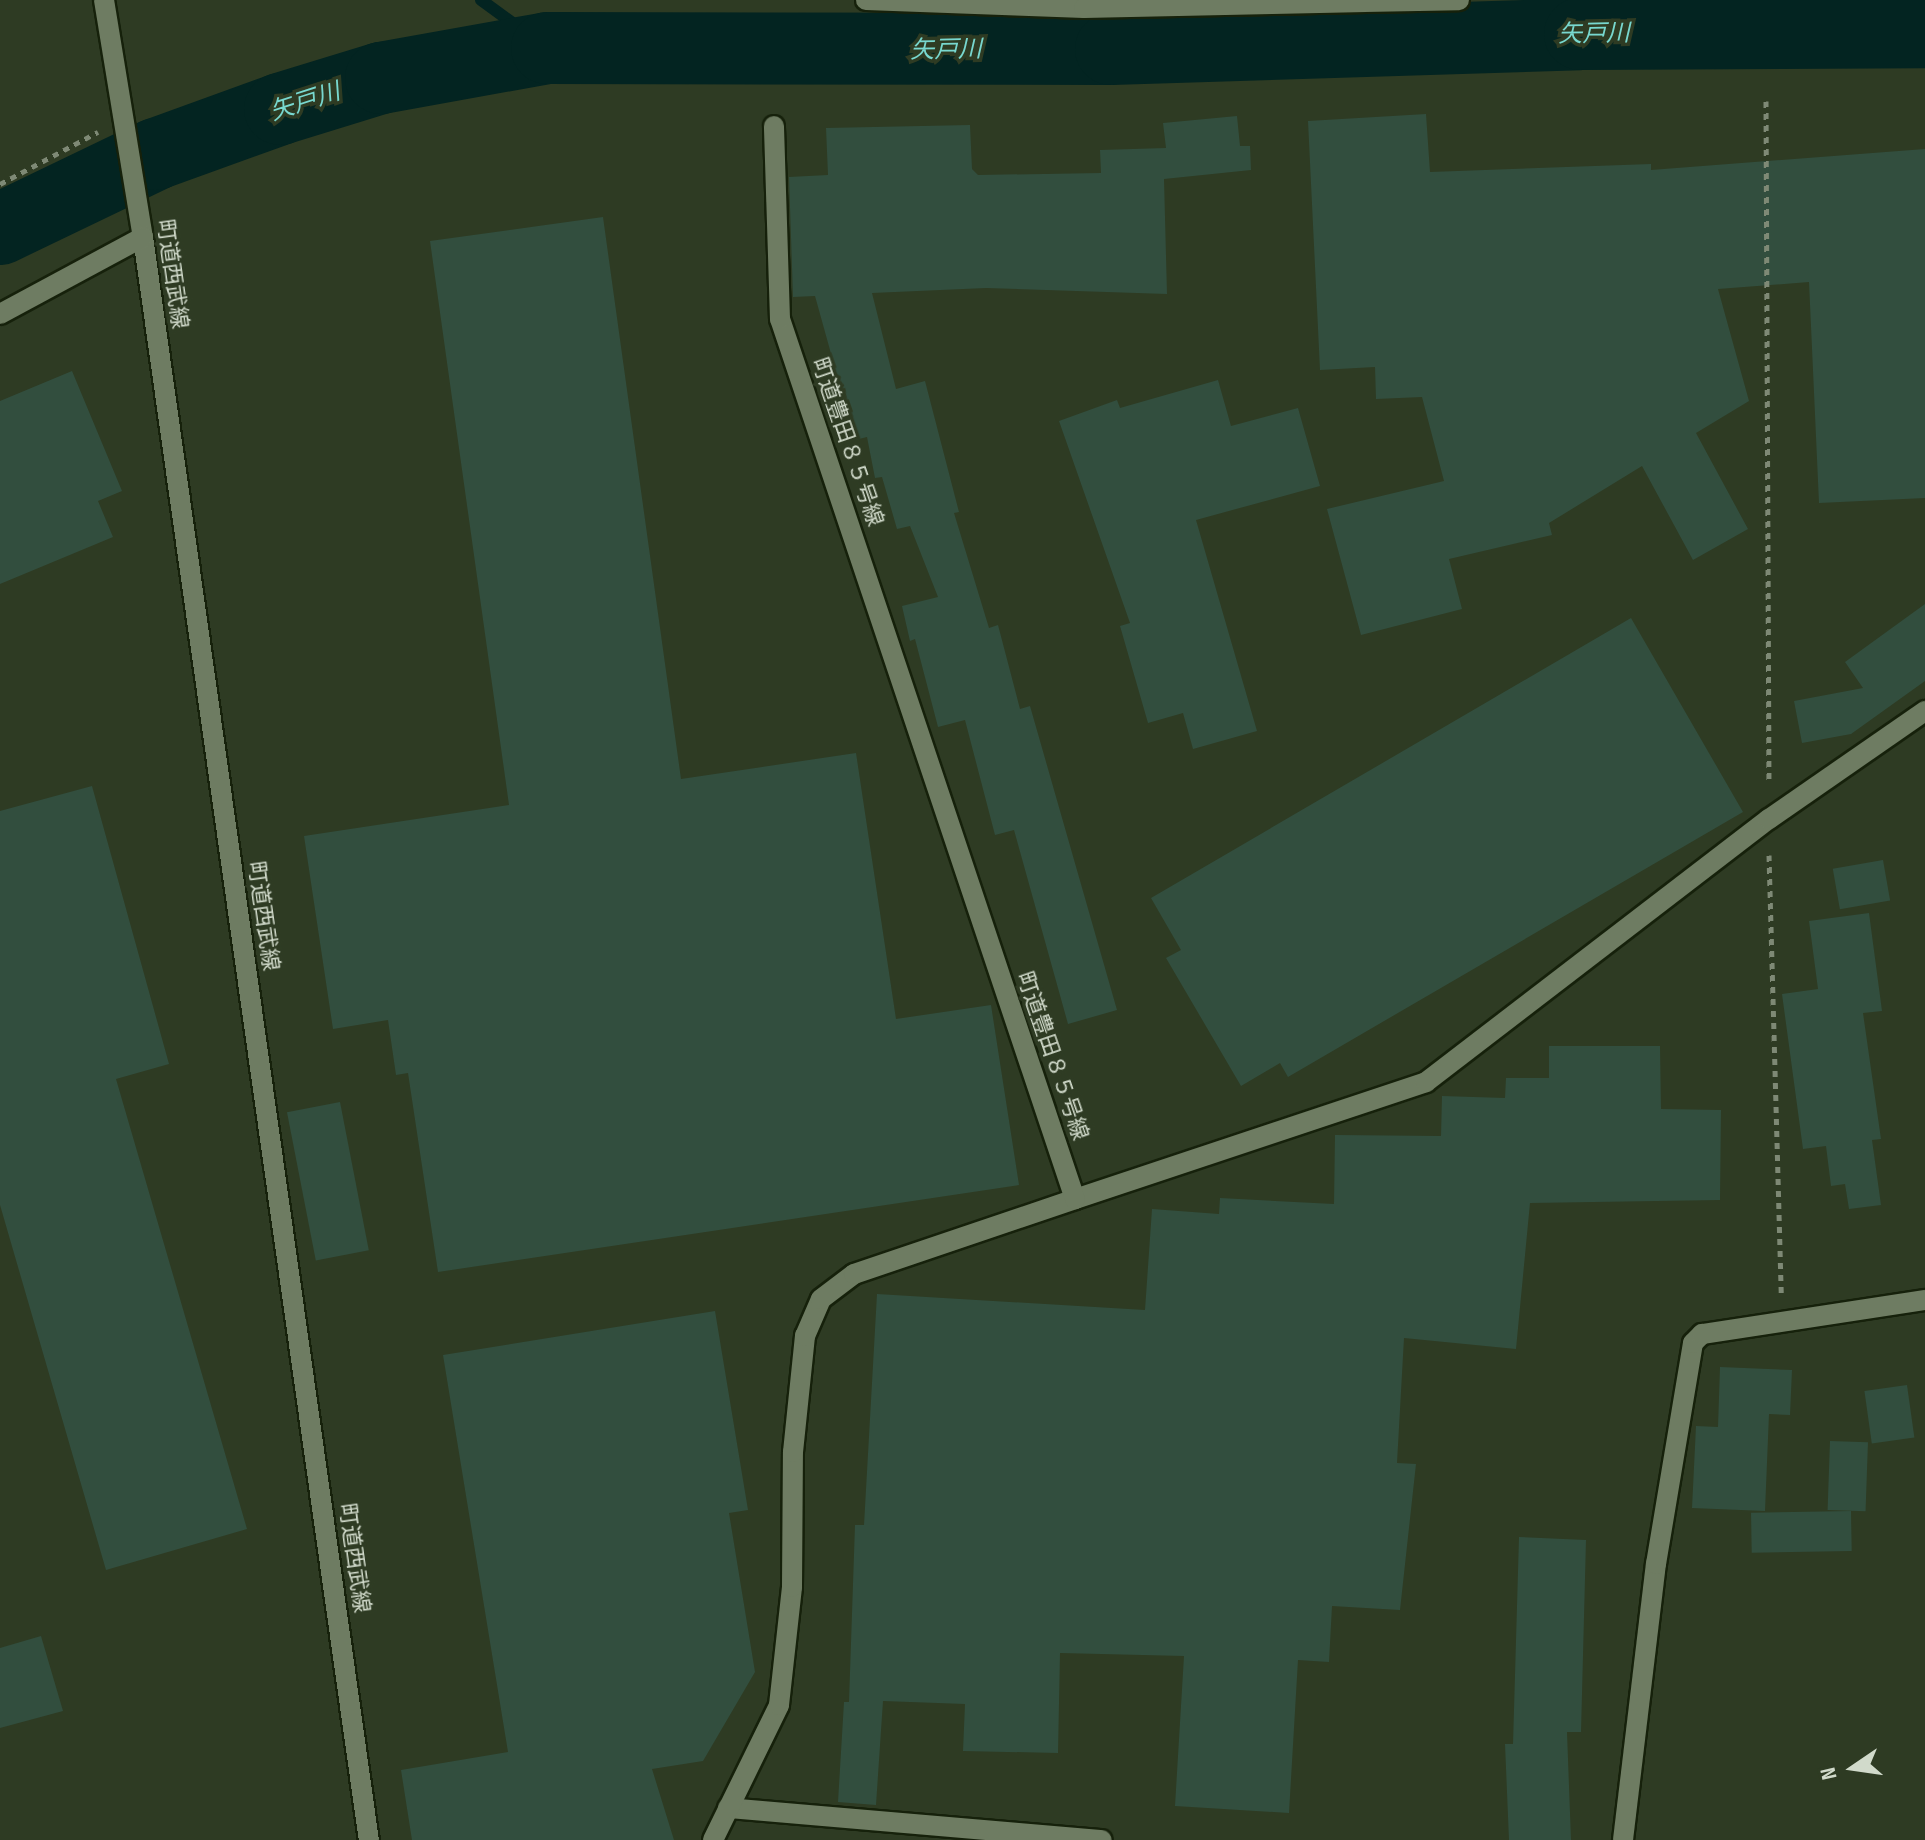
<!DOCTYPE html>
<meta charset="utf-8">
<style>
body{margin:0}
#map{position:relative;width:1925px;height:1840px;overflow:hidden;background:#2e3b23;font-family:"Sofia Sans Condensed","Noto Sans JP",sans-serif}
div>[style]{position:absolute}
.stream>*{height:12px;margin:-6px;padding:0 6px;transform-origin:6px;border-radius:6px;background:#032421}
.river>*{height:72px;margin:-36px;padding:0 36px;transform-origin:36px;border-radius:36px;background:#032421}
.building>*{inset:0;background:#324e3e;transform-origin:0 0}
.path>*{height:5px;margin-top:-2.5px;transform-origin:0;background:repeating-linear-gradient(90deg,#7e8975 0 6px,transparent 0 12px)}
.roads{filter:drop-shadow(2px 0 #16210b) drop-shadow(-2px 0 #16210b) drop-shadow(0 2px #16210b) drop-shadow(0 -2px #16210b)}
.minor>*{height:20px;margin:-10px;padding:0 10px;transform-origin:10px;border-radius:10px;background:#6e7c62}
span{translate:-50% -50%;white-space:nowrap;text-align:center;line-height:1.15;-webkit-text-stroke:7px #2e3b23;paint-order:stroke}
.street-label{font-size:22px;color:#d1dacb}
.water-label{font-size:24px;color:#78d8cf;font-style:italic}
.north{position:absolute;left:1813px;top:1728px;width:80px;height:80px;-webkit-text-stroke:6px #2e3b23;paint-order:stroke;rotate:257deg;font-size:22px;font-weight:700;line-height:32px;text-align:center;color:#d1dacb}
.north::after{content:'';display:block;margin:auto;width:28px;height:36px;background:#d1dacb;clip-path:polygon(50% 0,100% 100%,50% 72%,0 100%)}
</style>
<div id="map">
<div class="stream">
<div style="left:481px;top:0;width:82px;rotate:36deg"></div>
<div style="left:1111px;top:49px;width:46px;rotate:-88.8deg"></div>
</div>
<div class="river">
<div style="left:0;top:229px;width:173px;rotate:-25.7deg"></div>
<div style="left:156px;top:154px;width:132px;rotate:-19.9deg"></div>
<div style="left:280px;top:109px;width:106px;rotate:-17.1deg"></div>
<div style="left:381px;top:78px;width:169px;rotate:-10.2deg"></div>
<div style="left:547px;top:48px;width:564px;rotate:0.1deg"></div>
<div style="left:1111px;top:49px;width:469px;rotate:-1.8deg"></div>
<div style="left:1580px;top:34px;width:345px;rotate:-0.3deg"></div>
</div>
<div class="building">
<div style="clip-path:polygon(1426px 114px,1430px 172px,1651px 164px,1651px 170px,1925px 149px,1925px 498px,1819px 503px,1809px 282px,1718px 289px,1749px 401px,1696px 433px,1748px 529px,1693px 560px,1642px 466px,1549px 523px,1552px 535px,1449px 559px,1462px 609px,1361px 635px,1327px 509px,1444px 481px,1422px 397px,1376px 399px,1375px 367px,1320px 370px,1308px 121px)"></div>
<div style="clip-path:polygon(1237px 116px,1240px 146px,1250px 146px,1251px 170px,1164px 179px,1167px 294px,986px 288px,872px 293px,896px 389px,925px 381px,959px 512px,954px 513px,989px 628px,998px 625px,1020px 709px,1030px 706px,1117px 1010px,1068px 1024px,1014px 830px,995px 835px,965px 720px,938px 727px,915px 639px,910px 641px,902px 606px,938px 597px,910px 526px,897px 529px,882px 477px,875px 478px,867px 437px,855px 440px,815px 296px,793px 297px,789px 177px,828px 175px,826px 128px,970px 125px,972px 169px,978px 175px,1101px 173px,1100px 150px,1166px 148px,1163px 123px)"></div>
<div style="clip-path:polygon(603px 217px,681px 779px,856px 753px,896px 1019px,991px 1005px,1019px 1185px,438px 1272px,408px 1073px,396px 1075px,388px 1020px,333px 1029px,304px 836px,509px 805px,430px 241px)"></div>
<div style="clip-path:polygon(72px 371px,122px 491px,98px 501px,113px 537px,0 584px,0 401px)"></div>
<div style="clip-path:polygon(1218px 380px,1231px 426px,1298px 408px,1320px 486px,1196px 520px,1257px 731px,1193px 749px,1183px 713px,1148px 723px,1120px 626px,1130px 623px,1059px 421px,1117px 400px,1120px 408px)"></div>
<div style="clip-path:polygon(1925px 604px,1925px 681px,1851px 734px,1802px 743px,1794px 701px,1863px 688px,1845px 662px)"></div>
<div style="clip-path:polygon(1631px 618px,1743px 812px,1288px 1077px,1280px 1063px,1241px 1086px,1166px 958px,1181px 950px,1151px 898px)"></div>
<div style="clip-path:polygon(92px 786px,169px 1064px,116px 1079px,247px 1529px,106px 1570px,0 1205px,0 811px)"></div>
<div style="left:1883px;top:860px;width:41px;height:51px;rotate:80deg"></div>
<div style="clip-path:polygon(1869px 913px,1882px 1011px,1863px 1013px,1881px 1139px,1872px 1140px,1881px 1205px,1849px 1209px,1845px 1184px,1831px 1186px,1826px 1146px,1803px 1149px,1782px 994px,1818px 989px,1809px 921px)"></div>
<div style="clip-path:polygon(1549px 1046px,1660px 1046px,1661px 1109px,1721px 1110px,1720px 1200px,1530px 1203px,1516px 1349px,1404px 1338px,1397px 1463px,1416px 1464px,1400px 1610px,1332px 1606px,1329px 1662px,1298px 1660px,1289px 1813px,1175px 1806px,1184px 1656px,1060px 1653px,1058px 1753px,963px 1751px,965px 1704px,883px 1701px,876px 1805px,838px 1802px,844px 1702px,849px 1702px,855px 1525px,864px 1525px,877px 1294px,1145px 1310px,1152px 1209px,1219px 1214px,1220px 1198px,1334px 1204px,1335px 1135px,1441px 1136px,1442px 1096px,1505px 1098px,1506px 1078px,1549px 1078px)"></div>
<div style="left:340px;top:1102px;width:151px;height:54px;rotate:79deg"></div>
<div style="clip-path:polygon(715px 1311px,748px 1510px,729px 1513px,755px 1672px,703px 1761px,652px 1769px,674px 1840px,412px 1840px,401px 1770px,508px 1752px,443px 1355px)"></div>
<div style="clip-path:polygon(1720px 1367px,1792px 1370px,1790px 1415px,1769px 1414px,1765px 1511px,1692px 1508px,1696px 1426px,1718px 1427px)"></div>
<div style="left:1907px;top:1385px;width:53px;height:43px;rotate:82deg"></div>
<div style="left:1830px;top:1441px;width:38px;height:69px;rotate:2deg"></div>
<div style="left:1851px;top:1511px;width:40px;height:100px;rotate:89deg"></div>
<div style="clip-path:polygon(1519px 1537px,1586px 1540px,1581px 1732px,1567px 1732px,1571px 1840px,1509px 1840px,1505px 1744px,1513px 1744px)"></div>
<div style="clip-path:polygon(41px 1636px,63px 1711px,0 1728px,0 1648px)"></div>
</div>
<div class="path">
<div style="left:1766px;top:101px;width:680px;rotate:89.75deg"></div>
<div style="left:0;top:184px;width:111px;rotate:-28deg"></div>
<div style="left:1769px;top:855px;width:438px;rotate:88.4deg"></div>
</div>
<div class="roads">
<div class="minor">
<div style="left:104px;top:0;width:240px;rotate:80.7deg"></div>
<div style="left:143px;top:237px;width:1619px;rotate:81.98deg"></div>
<div style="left:866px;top:0;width:218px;rotate:2.1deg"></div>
<div style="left:1084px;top:8px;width:375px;rotate:-1.2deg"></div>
<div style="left:0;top:314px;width:162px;rotate:-28.3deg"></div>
<div style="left:1075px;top:1199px;width:370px;rotate:-18.4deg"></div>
<div style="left:1426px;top:1082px;width:432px;rotate:-37.5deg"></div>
<div style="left:1769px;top:819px;width:190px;rotate:-34.7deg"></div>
<div style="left:728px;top:1808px;width:375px;rotate:4.9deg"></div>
<div style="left:713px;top:1840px;width:150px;rotate:-63.9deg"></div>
<div style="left:779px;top:1705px;width:119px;rotate:-83.7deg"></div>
<div style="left:792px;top:1587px;width:135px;rotate:-89.6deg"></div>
<div style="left:793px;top:1452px;width:117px;rotate:-84.1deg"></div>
<div style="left:805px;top:1336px;width:40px;rotate:-66.6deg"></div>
<div style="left:821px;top:1299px;width:41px;rotate:-37.1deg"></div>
<div style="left:854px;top:1274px;width:233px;rotate:-18.7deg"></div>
<div style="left:1075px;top:1199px;width:928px;rotate:-108.53deg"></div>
<div style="left:780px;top:319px;width:193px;rotate:-91.8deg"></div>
<div style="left:1623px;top:1840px;width:278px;rotate:-83.2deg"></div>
<div style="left:1656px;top:1564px;width:224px;rotate:-80.5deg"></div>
<div style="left:1693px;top:1343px;width:13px;rotate:-45deg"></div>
<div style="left:1702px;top:1334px;width:226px;rotate:-8.7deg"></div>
</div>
</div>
<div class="street-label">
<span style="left:172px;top:274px;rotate:82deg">町道西武線</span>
<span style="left:847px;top:442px;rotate:71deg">町道豊田８５号線</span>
<span style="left:263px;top:916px;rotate:82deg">町道西武線</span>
<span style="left:1052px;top:1056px;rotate:71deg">町道豊田８５号線</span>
<span style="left:354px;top:1558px;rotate:82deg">町道西武線</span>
</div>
<div class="water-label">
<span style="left:1594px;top:34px;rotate:-1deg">矢戸川</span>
<span style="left:946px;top:50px;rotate:-1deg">矢戸川</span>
<span style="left:305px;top:102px;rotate:-18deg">矢戸川</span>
</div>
<div class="north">N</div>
</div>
